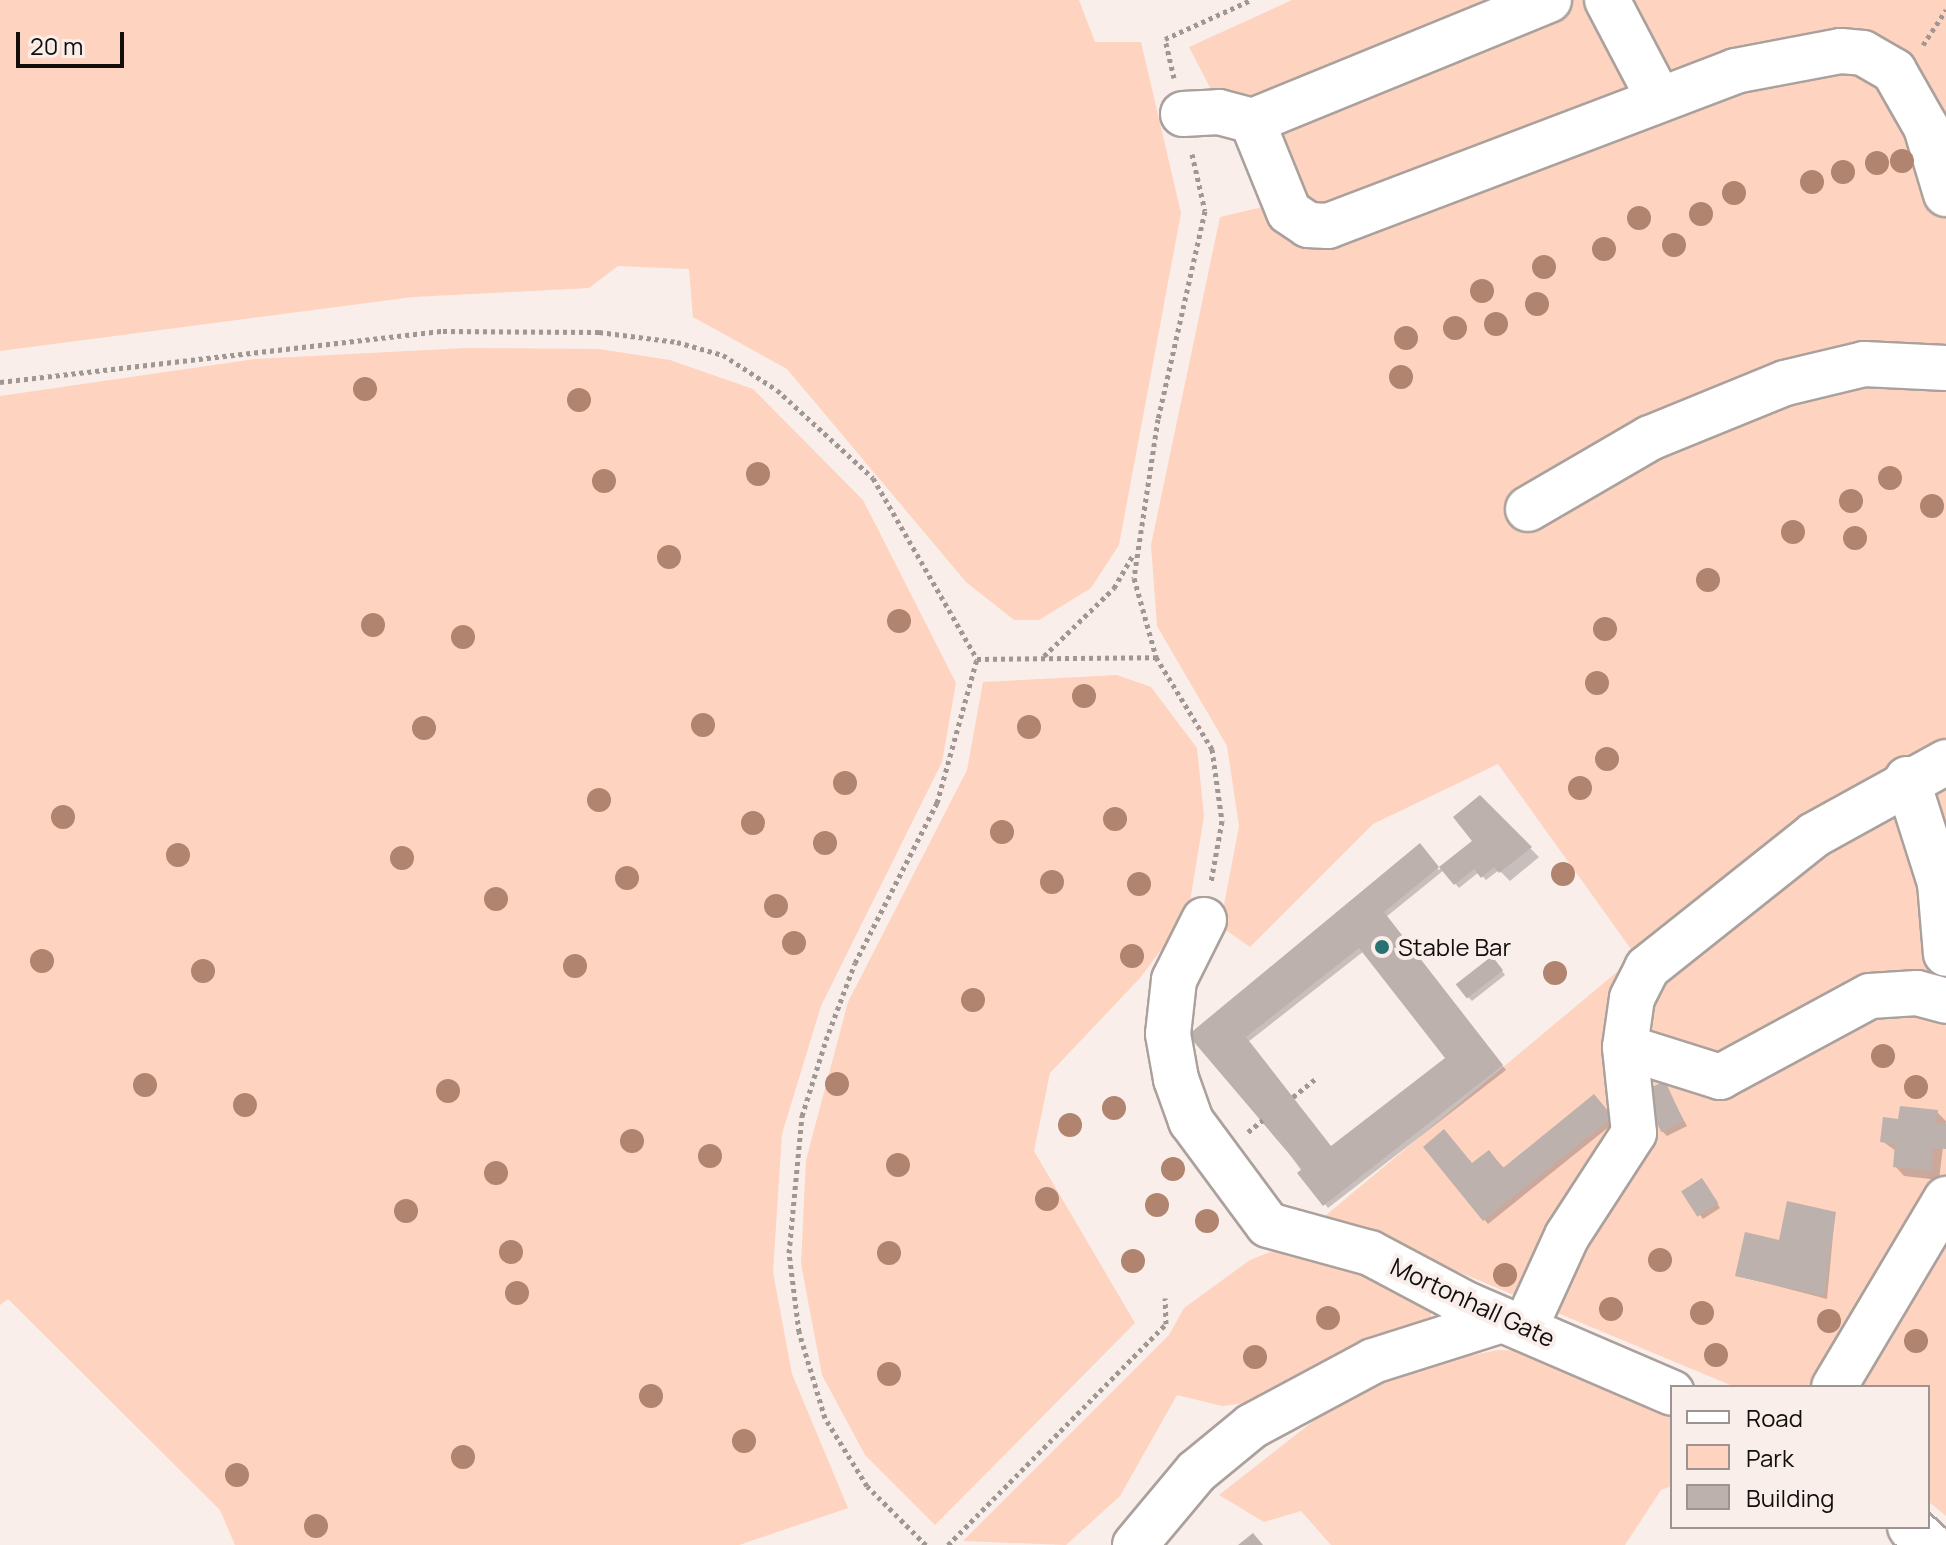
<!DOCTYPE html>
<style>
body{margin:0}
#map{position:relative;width:1946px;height:1545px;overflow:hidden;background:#faeeea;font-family:Manrope,sans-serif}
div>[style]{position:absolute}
.green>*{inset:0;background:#fed3c0}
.shadow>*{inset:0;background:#0003}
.building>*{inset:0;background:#bcb1ac;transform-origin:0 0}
.path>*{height:5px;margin-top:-2.5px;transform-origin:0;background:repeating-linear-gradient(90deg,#9f9794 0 4px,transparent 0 8px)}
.roads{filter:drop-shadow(2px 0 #aba19c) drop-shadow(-2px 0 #aba19c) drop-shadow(0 2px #aba19c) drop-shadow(0 -2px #aba19c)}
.minor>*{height:44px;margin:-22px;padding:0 22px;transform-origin:22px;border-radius:22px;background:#fff}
.trees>*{width:24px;height:24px;margin:-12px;border-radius:50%;background:#b0846e}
.dots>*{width:22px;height:22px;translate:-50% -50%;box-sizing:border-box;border:4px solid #faeeea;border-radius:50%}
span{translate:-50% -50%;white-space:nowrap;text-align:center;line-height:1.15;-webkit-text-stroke:8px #faeeea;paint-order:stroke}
.poi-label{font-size:24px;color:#110e0c}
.left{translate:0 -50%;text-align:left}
.street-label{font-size:24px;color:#110e0c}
.legend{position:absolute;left:1670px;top:1385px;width:260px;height:144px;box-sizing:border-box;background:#faeeea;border:2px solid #9d9491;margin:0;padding:10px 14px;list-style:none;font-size:24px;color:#110e0c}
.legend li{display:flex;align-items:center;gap:16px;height:40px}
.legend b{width:40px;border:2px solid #9d9491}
.scale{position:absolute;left:16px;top:32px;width:108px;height:36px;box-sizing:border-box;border:4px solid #110e0c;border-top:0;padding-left:10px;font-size:24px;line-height:28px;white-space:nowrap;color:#110e0c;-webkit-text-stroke:6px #faeeea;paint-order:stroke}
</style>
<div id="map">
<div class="green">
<div style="clip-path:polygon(0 0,1079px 0,1095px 42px,1141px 42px,1181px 213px,1119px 545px,1091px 588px,1039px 620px,1014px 620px,966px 582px,787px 369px,693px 317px,689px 269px,618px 266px,589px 288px,413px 297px,0 351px)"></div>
<div style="clip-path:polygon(1292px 0,1946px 0,1946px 1516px,1928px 1501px,1928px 1387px,1735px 1387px,1423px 1257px,1319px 1221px,1636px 956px,1498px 764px,1373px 824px,1250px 947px,1220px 926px,1239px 826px,1227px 746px,1157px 626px,1151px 545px,1220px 217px,1271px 205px,1189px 47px)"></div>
<div style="clip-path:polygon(465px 348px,599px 349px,670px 360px,753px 389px,863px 500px,956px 683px,942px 762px,821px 1006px,782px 1134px,773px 1272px,792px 1374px,848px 1508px,739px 1545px,235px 1545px,220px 1510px,8px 1299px,0 1305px,0 396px,255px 359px)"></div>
<div style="clip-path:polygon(1117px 675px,1151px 687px,1197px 748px,1204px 816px,1188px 914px,1140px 978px,1050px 1073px,1034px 1151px,1135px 1323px,935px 1525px,865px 1455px,822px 1375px,801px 1264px,806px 1160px,848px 1002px,967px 770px,983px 682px)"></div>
<div style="clip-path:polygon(1280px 1248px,1315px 1249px,1430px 1309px,1432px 1322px,1263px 1401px,1222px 1406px,1177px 1395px,1120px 1496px,1066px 1545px,963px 1541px,1169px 1335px,1184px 1308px,1250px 1260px)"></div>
<div style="clip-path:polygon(1498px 1350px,1536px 1351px,1672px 1413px,1672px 1486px,1661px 1490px,1625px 1545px,1331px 1545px,1301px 1511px,1264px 1522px,1219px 1495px,1349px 1393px,1421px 1365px)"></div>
</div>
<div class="shadow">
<div style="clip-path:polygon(evenodd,1480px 798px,1539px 857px,1510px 881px,1499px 870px,1486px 880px,1479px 872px,1459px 888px,1444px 870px,1386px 917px,1506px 1070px,1328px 1208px,1258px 1110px,1214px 1064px,1424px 850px,1439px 870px,1475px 841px,1480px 798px,1364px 951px,1448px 1058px,1331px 1148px,1248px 1042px,1364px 951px)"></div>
<div style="clip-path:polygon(1496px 963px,1505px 975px,1472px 1001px,1468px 997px)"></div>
<div style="clip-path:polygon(1664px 1084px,1687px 1126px,1667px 1136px,1662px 1131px)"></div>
<div style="clip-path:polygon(1594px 1097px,1615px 1122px,1488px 1224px,1426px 1147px,1472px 1165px,1488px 1152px,1505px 1169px)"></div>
<div style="clip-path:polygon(1937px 1112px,1946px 1121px,1939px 1180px,1904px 1176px,1895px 1166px,1896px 1151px,1882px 1141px,1900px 1121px)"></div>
<div style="clip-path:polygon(1706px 1185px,1720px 1208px,1703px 1219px,1684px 1192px)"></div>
<div style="clip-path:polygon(1835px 1214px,1827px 1299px,1738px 1276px)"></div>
</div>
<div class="building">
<div style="clip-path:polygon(evenodd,1480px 795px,1532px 847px,1499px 873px,1494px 867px,1481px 878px,1474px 869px,1454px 885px,1439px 867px,1384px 912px,1503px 1065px,1323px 1206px,1297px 1173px,1302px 1169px,1188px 1035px,1420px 843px,1439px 867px,1472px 841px,1453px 817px,1480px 795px,1359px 948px,1445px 1058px,1331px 1146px,1246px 1037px,1359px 948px)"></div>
<div style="left:1492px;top:956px;width:18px;height:46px;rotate:52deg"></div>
<div style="left:1665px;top:1081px;width:45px;height:25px;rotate:65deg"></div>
<div style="clip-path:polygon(1594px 1094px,1613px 1117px,1483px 1221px,1423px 1147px,1444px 1129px,1472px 1163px,1489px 1150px,1503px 1168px)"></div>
<div style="clip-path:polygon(1900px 1106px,1938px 1110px,1936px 1123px,1946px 1124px,1946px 1149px,1933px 1148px,1931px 1171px,1893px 1167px,1895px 1144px,1880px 1142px,1883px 1117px,1898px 1119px)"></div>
<div style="left:1702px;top:1178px;width:30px;height:25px;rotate:57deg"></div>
<div style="clip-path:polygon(1787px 1201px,1836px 1212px,1824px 1296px,1735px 1276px,1745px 1232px,1779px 1240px)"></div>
<div style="clip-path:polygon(1253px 1533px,1263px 1545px,1238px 1545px)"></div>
</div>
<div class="path">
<div style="left:1923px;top:45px;width:42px;rotate:-56.7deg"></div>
<div style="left:1174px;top:78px;width:40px;rotate:-103deg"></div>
<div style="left:1165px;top:39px;width:94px;rotate:-24.4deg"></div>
<div style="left:1192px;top:154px;width:58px;rotate:77.2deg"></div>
<div style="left:1205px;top:211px;width:213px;rotate:102.7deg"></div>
<div style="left:1158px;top:419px;width:161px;rotate:98.6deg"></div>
<div style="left:1134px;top:578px;width:82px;rotate:74.4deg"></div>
<div style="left:1156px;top:657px;width:108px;rotate:58.7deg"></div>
<div style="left:1212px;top:749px;width:73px;rotate:82.1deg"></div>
<div style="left:1222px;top:821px;width:62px;rotate:100.2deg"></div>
<div style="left:0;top:382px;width:446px;rotate:-6.6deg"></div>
<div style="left:443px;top:331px;width:156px;rotate:0.4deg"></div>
<div style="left:599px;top:332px;width:79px;rotate:7.3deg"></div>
<div style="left:677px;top:342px;width:48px;rotate:15.8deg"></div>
<div style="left:723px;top:355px;width:64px;rotate:32.9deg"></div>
<div style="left:777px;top:390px;width:130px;rotate:42.5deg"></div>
<div style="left:873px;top:478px;width:209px;rotate:60.1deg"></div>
<div style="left:1044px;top:656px;width:98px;rotate:-44.2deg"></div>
<div style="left:1114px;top:588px;width:39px;rotate:-60deg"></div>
<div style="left:977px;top:659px;width:179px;rotate:-0.6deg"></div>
<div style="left:1293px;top:1097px;width:28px;rotate:-39deg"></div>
<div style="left:1248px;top:1132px;width:19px;rotate:-39deg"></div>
<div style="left:926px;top:1545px;width:83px;rotate:-135deg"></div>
<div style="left:867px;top:1486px;width:80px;rotate:-121.7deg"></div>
<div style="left:825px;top:1418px;width:90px;rotate:-106.8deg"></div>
<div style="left:799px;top:1332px;width:80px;rotate:-97.2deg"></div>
<div style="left:789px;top:1253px;width:138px;rotate:-84.6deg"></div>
<div style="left:802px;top:1116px;width:80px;rotate:-72.5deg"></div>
<div style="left:826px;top:1040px;width:82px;rotate:-69.4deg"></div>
<div style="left:855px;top:963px;width:180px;rotate:-62.9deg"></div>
<div style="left:937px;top:803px;width:149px;rotate:-74.5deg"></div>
<div style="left:948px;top:1545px;width:310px;rotate:-45.4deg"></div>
<div style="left:1166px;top:1324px;width:26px;rotate:-92deg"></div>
</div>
<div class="roads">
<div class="minor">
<div style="left:1549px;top:0;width:321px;rotate:157.8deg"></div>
<div style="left:1252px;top:121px;width:98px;rotate:67.9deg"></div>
<div style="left:1289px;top:212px;width:23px;rotate:34deg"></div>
<div style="left:1308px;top:225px;width:20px;rotate:3deg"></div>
<div style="left:1328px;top:226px;width:436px;rotate:-20.8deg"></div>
<div style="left:1735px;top:71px;width:108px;rotate:-10.7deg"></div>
<div style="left:1841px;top:51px;width:22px;rotate:5deg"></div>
<div style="left:1863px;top:53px;width:36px;rotate:30deg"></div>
<div style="left:1894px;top:71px;width:64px;rotate:60.3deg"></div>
<div style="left:1926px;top:127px;width:70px;rotate:73.4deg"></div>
<div style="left:1607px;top:0;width:112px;rotate:62.3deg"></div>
<div style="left:1183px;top:114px;width:36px;rotate:-3deg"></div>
<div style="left:1219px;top:112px;width:34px;rotate:15deg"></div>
<div style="left:1528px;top:509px;width:141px;rotate:-30.2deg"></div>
<div style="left:1650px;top:438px;width:146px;rotate:-22.2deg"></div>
<div style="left:1785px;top:383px;width:81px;rotate:-13.5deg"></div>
<div style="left:1864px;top:364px;width:82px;rotate:2.8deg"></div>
<div style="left:1907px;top:779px;width:109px;rotate:72.4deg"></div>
<div style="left:1940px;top:883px;width:71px;rotate:85.2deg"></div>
<div style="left:1204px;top:920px;width:67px;rotate:116.6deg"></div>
<div style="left:1174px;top:980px;width:54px;rotate:96.3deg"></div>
<div style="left:1168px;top:1034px;width:46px;rotate:79.9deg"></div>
<div style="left:1176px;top:1079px;width:45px;rotate:70.3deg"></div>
<div style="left:1191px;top:1121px;width:129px;rotate:53.5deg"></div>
<div style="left:1268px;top:1225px;width:106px;rotate:15.4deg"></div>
<div style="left:1370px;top:1253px;width:111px;rotate:28deg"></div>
<div style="left:1468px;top:1305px;width:222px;rotate:23.3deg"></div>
<div style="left:1625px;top:1047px;width:100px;rotate:17.5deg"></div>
<div style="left:1720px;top:1077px;width:170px;rotate:-28.4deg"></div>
<div style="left:1870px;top:996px;width:47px;rotate:-3.7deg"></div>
<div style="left:1917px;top:993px;width:30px;rotate:15deg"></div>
<div style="left:1525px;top:1328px;width:101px;rotate:-65.5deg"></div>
<div style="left:1567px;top:1236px;width:123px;rotate:-57deg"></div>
<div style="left:1634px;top:1133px;width:86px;rotate:-96deg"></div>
<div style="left:1625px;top:1047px;width:49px;rotate:-81.9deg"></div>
<div style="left:1632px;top:998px;width:34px;rotate:-63deg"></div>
<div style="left:1647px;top:968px;width:213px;rotate:-38.5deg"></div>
<div style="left:1814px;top:835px;width:151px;rotate:-28.9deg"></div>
<div style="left:1834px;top:1387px;width:219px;rotate:-59.2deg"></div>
<div style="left:1910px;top:1527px;width:27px;rotate:42deg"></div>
<div style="left:1135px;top:1545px;width:95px;rotate:-50.1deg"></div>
<div style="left:1196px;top:1472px;width:72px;rotate:-39.4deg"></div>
<div style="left:1252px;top:1426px;width:137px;rotate:-28.2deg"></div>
<div style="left:1373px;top:1361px;width:135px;rotate:-17.6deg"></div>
</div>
</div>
<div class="trees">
<div style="left:1902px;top:161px"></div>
<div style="left:1877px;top:163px"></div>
<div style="left:1843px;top:172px"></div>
<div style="left:1812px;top:182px"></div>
<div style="left:1734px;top:193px"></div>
<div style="left:1701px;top:214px"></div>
<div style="left:1639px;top:218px"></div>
<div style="left:1674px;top:245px"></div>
<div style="left:1604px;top:249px"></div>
<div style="left:1544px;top:267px"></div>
<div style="left:1482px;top:291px"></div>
<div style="left:1537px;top:304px"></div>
<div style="left:1496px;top:324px"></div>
<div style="left:1455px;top:328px"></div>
<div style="left:1406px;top:338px"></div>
<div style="left:1401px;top:377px"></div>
<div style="left:365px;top:389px"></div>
<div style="left:579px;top:400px"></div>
<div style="left:758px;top:474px"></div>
<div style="left:1890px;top:478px"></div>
<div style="left:604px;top:481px"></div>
<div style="left:1851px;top:501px"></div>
<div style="left:1932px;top:506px"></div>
<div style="left:1793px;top:532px"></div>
<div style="left:1855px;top:538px"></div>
<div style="left:669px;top:557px"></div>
<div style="left:1708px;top:580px"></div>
<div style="left:899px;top:621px"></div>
<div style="left:373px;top:625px"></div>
<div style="left:1605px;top:629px"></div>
<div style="left:463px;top:637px"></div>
<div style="left:1597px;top:683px"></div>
<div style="left:1084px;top:696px"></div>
<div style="left:703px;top:725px"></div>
<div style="left:1029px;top:727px"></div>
<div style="left:424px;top:728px"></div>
<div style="left:1607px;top:759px"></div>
<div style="left:845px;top:783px"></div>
<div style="left:1580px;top:788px"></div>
<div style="left:599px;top:800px"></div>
<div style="left:63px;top:817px"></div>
<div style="left:1115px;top:819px"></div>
<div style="left:753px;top:823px"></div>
<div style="left:1002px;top:832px"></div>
<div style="left:825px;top:843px"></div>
<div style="left:178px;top:855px"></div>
<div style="left:402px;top:858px"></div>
<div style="left:1563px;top:874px"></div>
<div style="left:627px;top:878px"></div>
<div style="left:1052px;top:882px"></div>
<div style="left:1139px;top:884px"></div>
<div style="left:496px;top:899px"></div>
<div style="left:776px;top:906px"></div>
<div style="left:794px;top:943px"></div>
<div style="left:1132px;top:956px"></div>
<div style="left:42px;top:961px"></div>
<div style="left:575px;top:966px"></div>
<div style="left:203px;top:971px"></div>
<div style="left:1555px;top:973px"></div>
<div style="left:973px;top:1000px"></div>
<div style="left:1883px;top:1056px"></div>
<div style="left:837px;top:1084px"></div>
<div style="left:145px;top:1085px"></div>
<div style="left:1916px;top:1087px"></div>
<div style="left:448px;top:1091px"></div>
<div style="left:245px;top:1105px"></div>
<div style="left:1114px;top:1108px"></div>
<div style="left:1070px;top:1125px"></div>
<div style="left:632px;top:1141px"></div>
<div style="left:710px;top:1156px"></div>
<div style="left:898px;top:1165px"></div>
<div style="left:1173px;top:1169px"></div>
<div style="left:496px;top:1173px"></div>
<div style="left:1047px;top:1199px"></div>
<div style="left:1157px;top:1205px"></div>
<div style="left:406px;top:1211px"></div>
<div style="left:1207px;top:1221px"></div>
<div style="left:511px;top:1252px"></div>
<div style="left:889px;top:1253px"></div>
<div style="left:1660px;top:1260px"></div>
<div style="left:1133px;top:1261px"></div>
<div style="left:1505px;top:1275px"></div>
<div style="left:517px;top:1293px"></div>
<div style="left:1611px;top:1309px"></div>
<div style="left:1702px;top:1313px"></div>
<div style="left:1328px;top:1318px"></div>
<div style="left:1829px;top:1321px"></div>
<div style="left:1916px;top:1341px"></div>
<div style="left:1716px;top:1355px"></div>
<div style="left:1255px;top:1357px"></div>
<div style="left:889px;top:1374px"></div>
<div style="left:651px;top:1396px"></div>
<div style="left:744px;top:1441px"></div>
<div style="left:463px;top:1457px"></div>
<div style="left:237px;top:1475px"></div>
<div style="left:316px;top:1526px"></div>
</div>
<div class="dots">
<div style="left:1382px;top:947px;background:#287271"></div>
</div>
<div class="poi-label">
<span class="left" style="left:1398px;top:947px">Stable Bar</span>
</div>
<div class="street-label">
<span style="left:1473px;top:1302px;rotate:25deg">Mortonhall Gate</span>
</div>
<ul class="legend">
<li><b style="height:10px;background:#fff"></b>Road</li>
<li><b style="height:22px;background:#fed3c0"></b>Park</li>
<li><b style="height:22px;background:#bcb1ac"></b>Building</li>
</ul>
<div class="scale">20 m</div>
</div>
